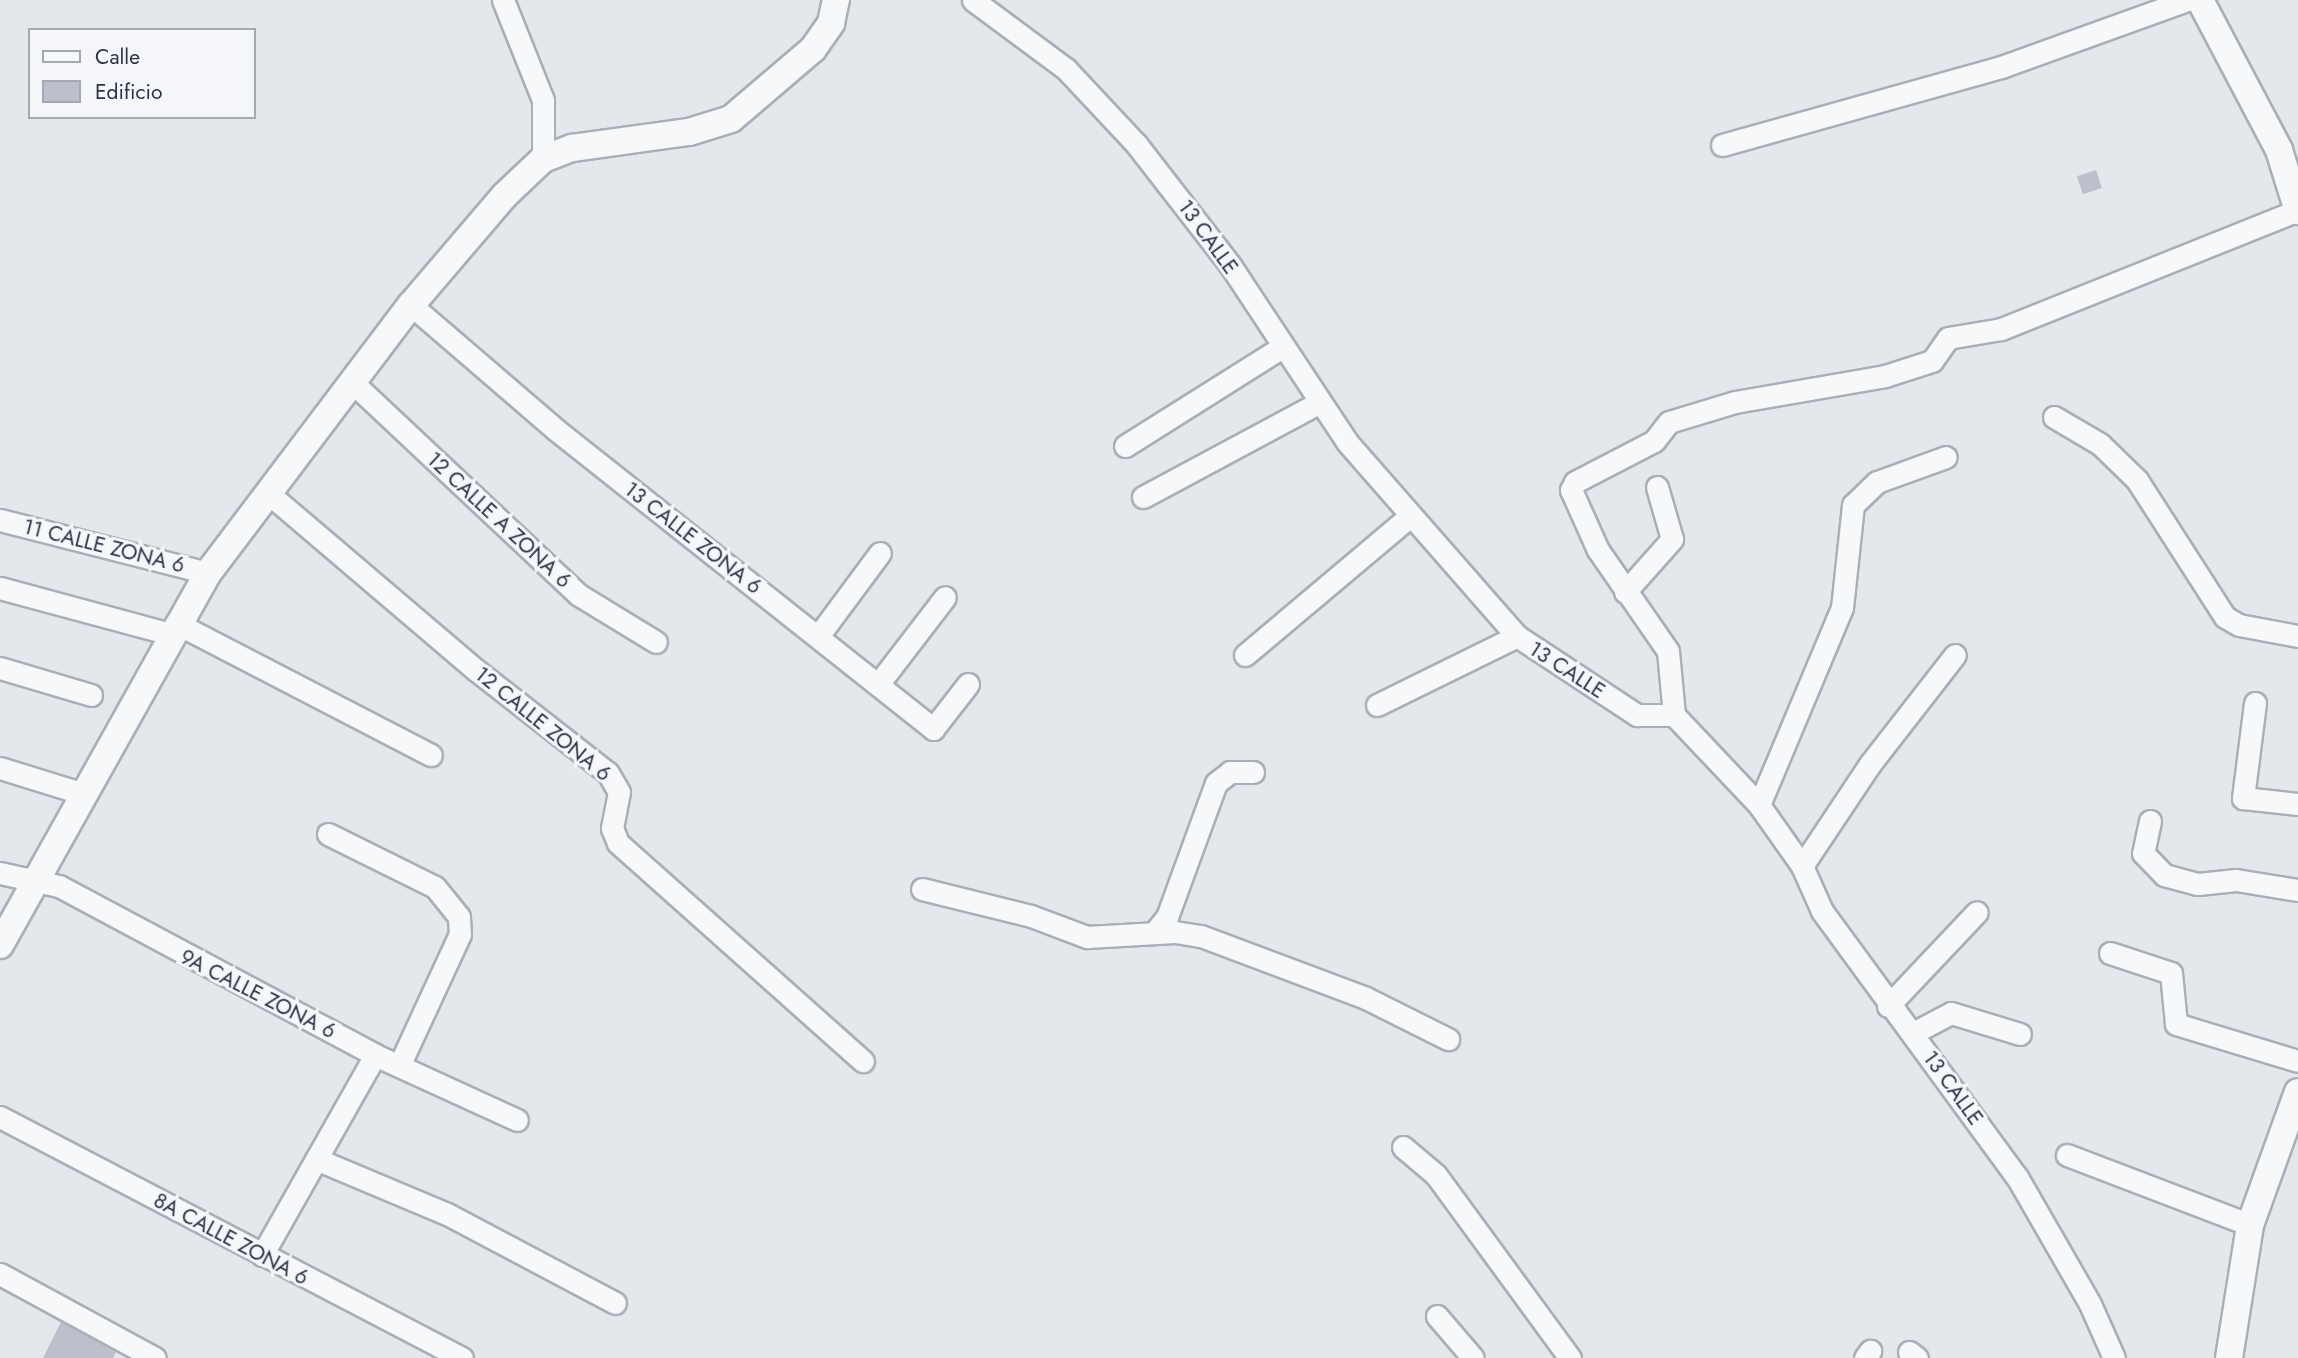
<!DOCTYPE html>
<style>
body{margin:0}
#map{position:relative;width:2298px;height:1358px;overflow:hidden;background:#e4e7ec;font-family:Jost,sans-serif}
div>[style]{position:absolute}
.building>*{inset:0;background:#bbc0ca;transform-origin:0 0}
.roads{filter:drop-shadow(2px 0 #a9aeb7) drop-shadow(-2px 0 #a9aeb7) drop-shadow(0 2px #a9aeb7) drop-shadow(0 -2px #a9aeb7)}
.minor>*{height:21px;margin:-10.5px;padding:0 10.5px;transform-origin:10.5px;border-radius:10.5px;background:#f7f8fa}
.tertiary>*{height:26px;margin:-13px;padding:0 13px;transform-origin:13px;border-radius:13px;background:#f7f8fa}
span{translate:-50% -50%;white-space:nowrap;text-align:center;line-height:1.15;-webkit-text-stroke:6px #f4f6f9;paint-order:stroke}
.street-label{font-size:21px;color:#2b3445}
.legend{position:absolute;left:28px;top:28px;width:228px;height:91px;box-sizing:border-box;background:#f4f6f9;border:2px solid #a4a8b1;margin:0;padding:9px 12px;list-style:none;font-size:21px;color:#2b3445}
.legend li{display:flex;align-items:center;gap:14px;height:35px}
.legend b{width:35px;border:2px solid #a4a8b1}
</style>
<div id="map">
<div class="building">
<div style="left:2096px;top:170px;width:19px;height:20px;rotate:72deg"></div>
<div style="clip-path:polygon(61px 1322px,116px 1352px,113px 1358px,43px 1358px)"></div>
</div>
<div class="roads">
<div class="minor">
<div style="left:503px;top:0;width:108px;rotate:68.2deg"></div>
<div style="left:543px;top:100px;width:59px;rotate:90deg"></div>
<div style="left:973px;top:0;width:116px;rotate:36.6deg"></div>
<div style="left:1066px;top:69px;width:104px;rotate:46.9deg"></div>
<div style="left:1137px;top:145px;width:152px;rotate:52.2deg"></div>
<div style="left:1230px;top:265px;width:212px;rotate:56.5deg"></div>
<div style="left:1347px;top:442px;width:258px;rotate:48.8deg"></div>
<div style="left:1517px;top:636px;width:144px;rotate:33.4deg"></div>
<div style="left:1637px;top:715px;width:37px"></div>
<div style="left:1674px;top:715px;width:124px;rotate:46.6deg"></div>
<div style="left:1759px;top:805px;width:75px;rotate:54.8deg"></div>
<div style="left:1802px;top:866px;width:49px;rotate:66deg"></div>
<div style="left:1822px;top:911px;width:330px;rotate:53.8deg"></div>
<div style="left:2017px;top:1177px;width:146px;rotate:60.1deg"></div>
<div style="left:2090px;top:1304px;width:59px;rotate:66deg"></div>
<div style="left:1722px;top:145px;width:290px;rotate:-15.6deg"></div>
<div style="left:2001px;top:67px;width:198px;rotate:-19.8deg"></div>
<div style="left:411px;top:305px;width:190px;rotate:40.7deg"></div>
<div style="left:555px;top:429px;width:483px;rotate:38.4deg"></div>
<div style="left:933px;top:729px;width:57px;rotate:-52.1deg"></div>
<div style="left:352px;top:382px;width:311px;rotate:43.2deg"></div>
<div style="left:579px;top:595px;width:90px;rotate:31.4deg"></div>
<div style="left:2054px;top:417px;width:53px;rotate:30.4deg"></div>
<div style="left:2100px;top:444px;width:52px;rotate:44.2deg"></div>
<div style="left:2137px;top:480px;width:163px;rotate:57.3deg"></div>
<div style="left:2225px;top:617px;width:16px;rotate:30deg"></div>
<div style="left:2239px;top:625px;width:60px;rotate:10.6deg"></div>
<div style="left:1125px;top:446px;width:186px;rotate:-32.2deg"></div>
<div style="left:268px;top:493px;width:273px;rotate:40.4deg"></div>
<div style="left:476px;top:670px;width:167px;rotate:38deg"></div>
<div style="left:608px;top:773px;width:22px;rotate:60deg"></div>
<div style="left:619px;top:792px;width:37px;rotate:101deg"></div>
<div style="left:612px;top:828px;width:16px;rotate:68deg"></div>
<div style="left:618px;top:843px;width:328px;rotate:41.7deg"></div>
<div style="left:1143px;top:497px;width:199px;rotate:-28.2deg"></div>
<div style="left:0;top:520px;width:215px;rotate:14.3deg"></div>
<div style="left:0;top:588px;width:176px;rotate:15.1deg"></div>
<div style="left:1625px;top:592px;width:71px;rotate:-48.4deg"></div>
<div style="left:1672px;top:539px;width:54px;rotate:-106.1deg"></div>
<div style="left:176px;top:623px;width:287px;rotate:27.4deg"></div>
<div style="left:819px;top:635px;width:102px;rotate:-53.4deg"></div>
<div style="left:1245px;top:655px;width:216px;rotate:-40.1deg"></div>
<div style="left:0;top:668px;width:95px;rotate:16.5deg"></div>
<div style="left:879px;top:683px;width:108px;rotate:-52.5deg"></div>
<div style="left:2255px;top:703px;width:96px;rotate:97.2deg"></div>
<div style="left:2243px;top:798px;width:55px;rotate:6.2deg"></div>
<div style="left:1377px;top:705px;width:156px;rotate:-26.2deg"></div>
<div style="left:1674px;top:715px;width:64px;rotate:-95.4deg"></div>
<div style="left:1668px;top:651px;width:123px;rotate:-124.7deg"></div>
<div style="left:1598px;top:550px;width:66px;rotate:-114.2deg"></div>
<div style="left:1571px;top:490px;width:9px;rotate:-63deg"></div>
<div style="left:1575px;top:482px;width:89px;rotate:-27.4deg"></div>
<div style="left:1654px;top:441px;width:24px;rotate:-52deg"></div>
<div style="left:1669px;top:422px;width:69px;rotate:-16.9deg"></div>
<div style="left:1735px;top:402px;width:152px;rotate:-9.8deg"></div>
<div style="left:1885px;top:376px;width:49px;rotate:-17.7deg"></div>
<div style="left:1932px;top:361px;width:28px;rotate:-55deg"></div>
<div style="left:1948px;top:338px;width:54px;rotate:-9.6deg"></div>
<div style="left:2001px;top:329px;width:320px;rotate:-21.8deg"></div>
<div style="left:0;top:768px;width:88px;rotate:17.2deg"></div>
<div style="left:1759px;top:805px;width:214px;rotate:-67.2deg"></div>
<div style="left:1842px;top:608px;width:104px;rotate:-83.9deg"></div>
<div style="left:1853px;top:505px;width:33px;rotate:-44deg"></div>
<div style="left:1877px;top:482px;width:73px;rotate:-19.9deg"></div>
<div style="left:2150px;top:821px;width:33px;rotate:102deg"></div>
<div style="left:2143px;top:853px;width:30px;rotate:46deg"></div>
<div style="left:2164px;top:875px;width:35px;rotate:15deg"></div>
<div style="left:2198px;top:884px;width:38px;rotate:-6deg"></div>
<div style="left:2236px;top:880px;width:63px;rotate:9.2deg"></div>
<div style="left:328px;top:834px;width:119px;rotate:26.4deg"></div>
<div style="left:435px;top:887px;width:38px;rotate:51deg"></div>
<div style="left:459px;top:917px;width:17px;rotate:87deg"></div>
<div style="left:460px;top:934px;width:145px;rotate:114.8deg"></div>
<div style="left:1802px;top:866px;width:123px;rotate:-56.3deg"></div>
<div style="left:1870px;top:764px;width:138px;rotate:-52.1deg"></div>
<div style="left:0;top:873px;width:60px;rotate:12.4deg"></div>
<div style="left:59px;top:886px;width:358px;rotate:28.1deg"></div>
<div style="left:375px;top:1055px;width:156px;rotate:24.6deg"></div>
<div style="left:922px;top:889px;width:112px;rotate:13.9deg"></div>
<div style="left:1031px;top:916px;width:60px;rotate:20.6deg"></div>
<div style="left:1087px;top:937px;width:88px;rotate:-3.3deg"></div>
<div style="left:1175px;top:932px;width:26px;rotate:9deg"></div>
<div style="left:1201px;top:936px;width:176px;rotate:20.6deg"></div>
<div style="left:1366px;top:998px;width:92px;rotate:26.6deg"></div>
<div style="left:1154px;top:933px;width:21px;rotate:-51deg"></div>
<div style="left:1167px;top:917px;width:143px;rotate:-69.9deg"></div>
<div style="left:1216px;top:783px;width:18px;rotate:-38deg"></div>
<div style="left:1230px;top:772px;width:23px"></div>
<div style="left:2110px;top:953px;width:64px;rotate:18.2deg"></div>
<div style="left:2171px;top:973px;width:51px;rotate:84.4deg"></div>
<div style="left:2176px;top:1024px;width:127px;rotate:16.9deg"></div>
<div style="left:1888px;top:1006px;width:129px;rotate:-46.6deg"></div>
<div style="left:1913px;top:1033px;width:43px;rotate:-27.8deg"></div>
<div style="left:1951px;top:1013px;width:72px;rotate:16.9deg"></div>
<div style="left:0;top:1117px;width:521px;rotate:27.55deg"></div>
<div style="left:1403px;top:1147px;width:43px;rotate:40.3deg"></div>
<div style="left:1436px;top:1175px;width:227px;rotate:53.8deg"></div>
<div style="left:2067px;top:1155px;width:196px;rotate:20.9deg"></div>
<div style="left:316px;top:1159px;width:142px;rotate:22.8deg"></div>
<div style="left:447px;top:1214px;width:190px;rotate:27.9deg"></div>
<div style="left:262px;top:1255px;width:230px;rotate:-60.5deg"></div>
<div style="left:0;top:1274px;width:176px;rotate:28.5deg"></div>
<div style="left:1437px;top:1316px;width:55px;rotate:49.4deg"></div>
<div style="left:1909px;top:1352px;width:10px;rotate:37deg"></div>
<div style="left:1865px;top:1358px;width:9px;rotate:-54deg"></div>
</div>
<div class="tertiary">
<div style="left:2200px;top:0;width:170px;rotate:62.2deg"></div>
<div style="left:2279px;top:150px;width:64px;rotate:72.7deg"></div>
<div style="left:0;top:945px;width:426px;rotate:-60.8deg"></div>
<div style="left:208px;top:573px;width:336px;rotate:-52.9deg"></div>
<div style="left:411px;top:305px;width:143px;rotate:-49.5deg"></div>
<div style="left:504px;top:196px;width:54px;rotate:-43.5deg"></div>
<div style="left:543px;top:159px;width:31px;rotate:-21deg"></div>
<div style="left:572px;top:148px;width:118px;rotate:-7.8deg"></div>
<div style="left:689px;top:132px;width:44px;rotate:-17.2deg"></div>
<div style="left:731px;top:119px;width:108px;rotate:-40.5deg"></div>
<div style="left:813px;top:49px;width:32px;rotate:-55deg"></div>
<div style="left:831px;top:23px;width:24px;rotate:-78deg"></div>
<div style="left:2229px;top:1358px;width:135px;rotate:-81deg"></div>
<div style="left:2250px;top:1225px;width:141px;rotate:-70.2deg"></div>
</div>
</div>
<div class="street-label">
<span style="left:1208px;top:237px;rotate:54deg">13 CALLE</span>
<span style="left:499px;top:520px;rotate:43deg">12 CALLE A ZONA 6</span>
<span style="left:693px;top:538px;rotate:38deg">13 CALLE ZONA 6</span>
<span style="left:104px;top:546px;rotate:14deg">11 CALLE ZONA 6</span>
<span style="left:1567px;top:670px;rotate:33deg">13 CALLE</span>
<span style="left:543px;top:724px;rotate:39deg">12 CALLE ZONA 6</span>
<span style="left:258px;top:994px;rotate:27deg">9A CALLE ZONA 6</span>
<span style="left:1953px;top:1088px;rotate:54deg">13 CALLE</span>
<span style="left:231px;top:1239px;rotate:28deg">8A CALLE ZONA 6</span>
</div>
<ul class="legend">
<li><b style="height:9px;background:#f7f8fa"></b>Calle</li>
<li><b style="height:19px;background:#bbc0ca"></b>Edificio</li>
</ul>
</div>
